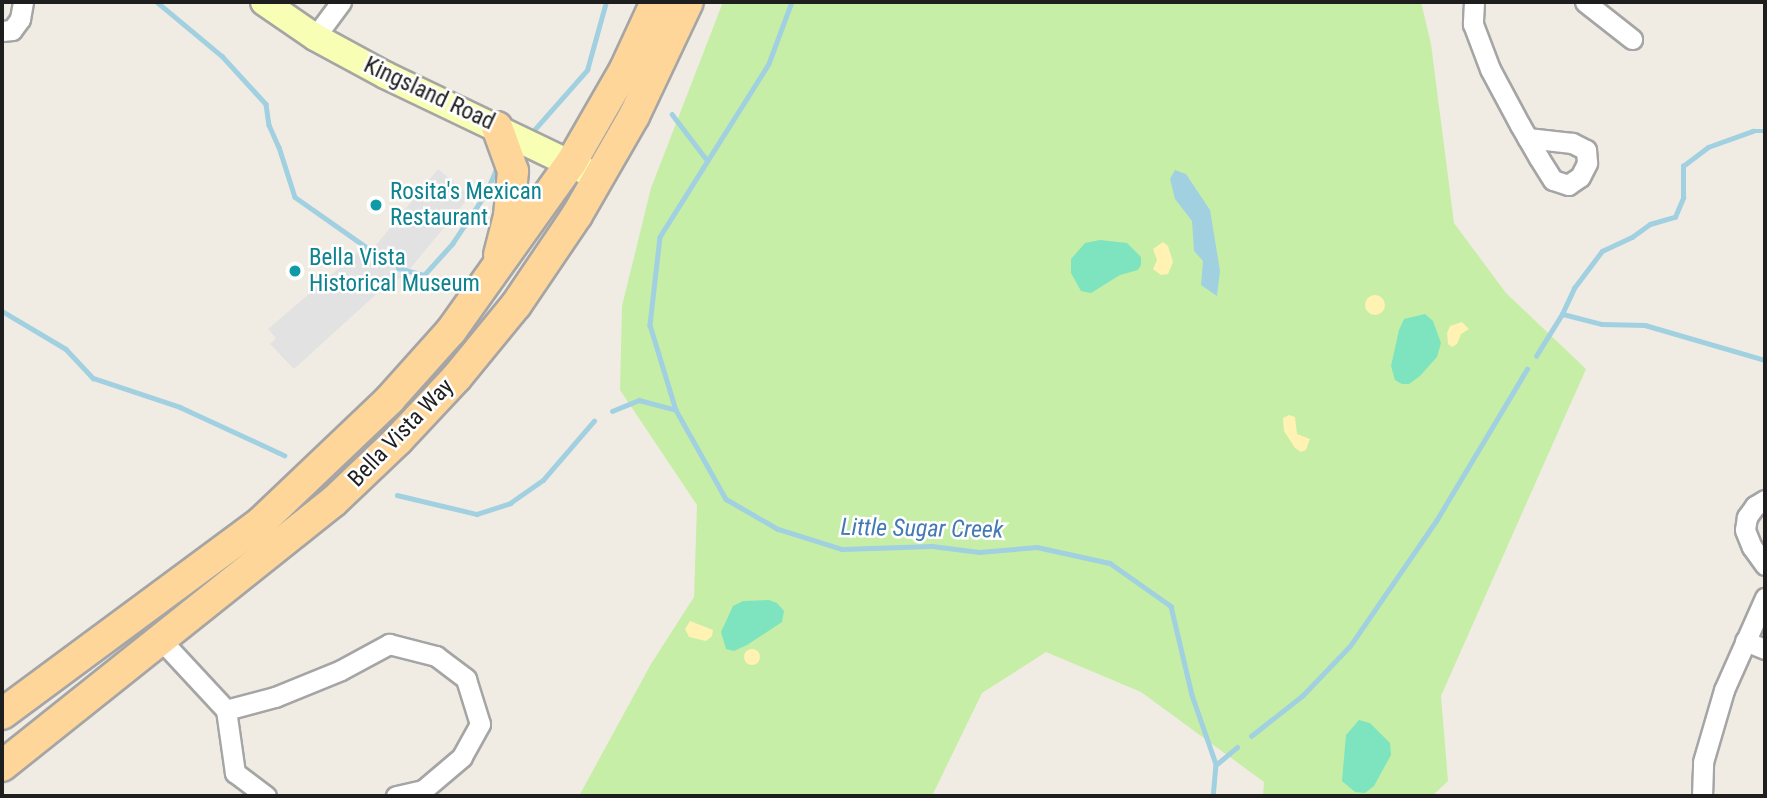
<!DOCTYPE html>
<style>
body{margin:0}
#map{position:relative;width:1767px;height:798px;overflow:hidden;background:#f0ece4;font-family:"Roboto Condensed",sans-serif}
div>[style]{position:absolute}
.grass>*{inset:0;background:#c7eea6}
.sand>*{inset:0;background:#fff2b3}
.round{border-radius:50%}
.pitch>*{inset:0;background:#7de4bf}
.parking>*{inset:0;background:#e2e2e2}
.water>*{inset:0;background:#a1d0e1}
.stream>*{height:4.5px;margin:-2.25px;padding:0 2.25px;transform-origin:2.25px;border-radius:2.25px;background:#a1d0e1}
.roads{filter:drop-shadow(2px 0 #a5a5a5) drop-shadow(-2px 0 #a5a5a5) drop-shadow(0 2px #a5a5a5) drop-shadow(0 -2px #a5a5a5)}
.street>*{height:19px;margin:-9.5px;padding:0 9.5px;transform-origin:9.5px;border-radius:9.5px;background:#fff}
.secondary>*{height:26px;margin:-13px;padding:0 13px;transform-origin:13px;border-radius:13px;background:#f8feb4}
.primary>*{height:30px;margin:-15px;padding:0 15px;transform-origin:15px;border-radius:15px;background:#ffd69a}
.dots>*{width:19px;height:19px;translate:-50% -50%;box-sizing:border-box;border:4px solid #fff;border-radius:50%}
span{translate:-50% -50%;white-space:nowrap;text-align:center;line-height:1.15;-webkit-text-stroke:5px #fff;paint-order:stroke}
.street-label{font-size:23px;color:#1e1e1e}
.culture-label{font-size:23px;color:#0d838f}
.left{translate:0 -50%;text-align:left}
.water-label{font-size:24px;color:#4479b5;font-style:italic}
.frame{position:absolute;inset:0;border:4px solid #1e1e1e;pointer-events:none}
</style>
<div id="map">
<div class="grass">
<div style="clip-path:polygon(723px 2px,1421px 2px,1431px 44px,1454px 223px,1506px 293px,1586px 369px,1441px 696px,1448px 781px,1432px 796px,1263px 796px,1264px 782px,1141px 692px,1046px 652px,982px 693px,932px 796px,579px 796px,651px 664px,694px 597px,697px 505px,620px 390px,622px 306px,651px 188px)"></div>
</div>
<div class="sand">
<div style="clip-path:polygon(1163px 242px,1168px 246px,1173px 262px,1168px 274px,1161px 275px,1153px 269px,1157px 260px,1153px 249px)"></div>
<div class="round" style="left:1365px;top:295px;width:20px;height:20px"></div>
<div style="clip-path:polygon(1462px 322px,1469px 329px,1461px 334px,1457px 344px,1452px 347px,1448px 344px,1447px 333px,1450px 326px)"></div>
<div style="clip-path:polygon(1289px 415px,1295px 417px,1297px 434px,1310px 439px,1306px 450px,1301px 452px,1295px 448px,1284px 431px,1283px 418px)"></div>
<div style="clip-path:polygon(690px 621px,713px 630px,712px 636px,706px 641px,689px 637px,685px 629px)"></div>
<div class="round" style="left:744px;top:649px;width:16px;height:16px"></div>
</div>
<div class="pitch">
<div style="clip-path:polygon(1100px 240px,1127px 243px,1141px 257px,1141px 265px,1138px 270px,1120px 275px,1091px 293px,1081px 291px,1071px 273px,1071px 259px,1085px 243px)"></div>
<div style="clip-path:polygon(1425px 314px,1433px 321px,1441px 343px,1437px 357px,1420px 376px,1409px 384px,1402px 384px,1395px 380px,1391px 366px,1399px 330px,1404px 319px)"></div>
<div style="clip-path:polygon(769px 600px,777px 603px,784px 611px,782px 622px,747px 645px,734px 651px,726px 649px,721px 632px,733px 606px,743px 601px)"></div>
<div style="clip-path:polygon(1359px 720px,1370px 723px,1390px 743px,1391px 755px,1374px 786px,1365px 793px,1355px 792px,1342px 781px,1346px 735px)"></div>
</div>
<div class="parking">
<div style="clip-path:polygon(438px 169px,470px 196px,404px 276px,383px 288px,294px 369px,270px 344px,276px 338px,268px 329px,357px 253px,376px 245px)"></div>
</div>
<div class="water">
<div style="clip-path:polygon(1175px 170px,1186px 174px,1210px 210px,1220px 271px,1217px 296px,1201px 285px,1203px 261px,1194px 251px,1192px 221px,1175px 199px,1170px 179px)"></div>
</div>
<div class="stream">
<div style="left:157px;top:2px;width:85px;rotate:39.7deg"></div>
<div style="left:222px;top:56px;width:65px;rotate:47.5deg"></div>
<div style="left:266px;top:104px;width:21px;rotate:82deg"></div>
<div style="left:269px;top:125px;width:24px;rotate:66deg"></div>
<div style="left:279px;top:147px;width:52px;rotate:72.3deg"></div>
<div style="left:295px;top:197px;width:99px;rotate:35.1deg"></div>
<div style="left:792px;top:2px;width:66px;rotate:110.4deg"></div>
<div style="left:769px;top:64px;width:204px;rotate:122.2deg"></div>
<div style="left:660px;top:237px;width:89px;rotate:96.5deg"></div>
<div style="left:650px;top:325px;width:89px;rotate:73deg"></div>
<div style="left:676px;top:410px;width:102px;rotate:60.7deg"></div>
<div style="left:726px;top:499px;width:60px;rotate:30deg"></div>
<div style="left:778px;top:529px;width:67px;rotate:17.4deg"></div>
<div style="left:842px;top:549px;width:90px;rotate:-1.9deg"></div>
<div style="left:932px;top:546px;width:47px;rotate:7.3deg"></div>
<div style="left:979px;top:552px;width:58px;rotate:-4.9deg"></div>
<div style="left:1037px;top:547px;width:75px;rotate:12.4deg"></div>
<div style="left:1110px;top:563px;width:75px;rotate:35.2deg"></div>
<div style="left:1171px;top:606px;width:91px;rotate:76.7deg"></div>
<div style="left:1192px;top:695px;width:73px;rotate:70.8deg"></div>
<div style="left:1216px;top:764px;width:32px;rotate:95deg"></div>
<div style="left:672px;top:114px;width:58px;rotate:52.7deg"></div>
<div style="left:535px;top:129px;width:79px;rotate:-48.6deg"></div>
<div style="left:587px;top:70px;width:71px;rotate:-74.4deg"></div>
<div style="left:398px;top:268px;width:27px;rotate:15deg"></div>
<div style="left:424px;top:275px;width:42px;rotate:-47.9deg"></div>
<div style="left:452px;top:244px;width:61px;rotate:-56.3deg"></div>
<div style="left:486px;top:193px;width:30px;rotate:-67deg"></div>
<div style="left:2px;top:311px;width:74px;rotate:30.7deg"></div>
<div style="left:66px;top:349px;width:40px;rotate:47deg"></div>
<div style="left:93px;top:378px;width:92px;rotate:18.4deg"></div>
<div style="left:180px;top:407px;width:115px;rotate:24.8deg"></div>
<div style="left:1563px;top:314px;width:40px;rotate:14.4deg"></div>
<div style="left:1602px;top:324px;width:43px;rotate:1.3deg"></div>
<div style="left:1645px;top:325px;width:125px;rotate:16.3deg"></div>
<div style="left:1536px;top:356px;width:49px;rotate:-58.2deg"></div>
<div style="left:1562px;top:314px;width:29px;rotate:-65deg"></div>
<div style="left:1574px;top:288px;width:46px;rotate:-52.9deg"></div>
<div style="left:1602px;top:251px;width:33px;rotate:-25deg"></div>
<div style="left:1632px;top:237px;width:22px;rotate:-36deg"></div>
<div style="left:1650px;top:224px;width:26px;rotate:-16deg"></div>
<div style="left:1675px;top:217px;width:21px;rotate:-67deg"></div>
<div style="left:1683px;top:198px;width:32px;rotate:-90deg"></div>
<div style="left:1683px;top:166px;width:31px;rotate:-37deg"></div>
<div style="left:1708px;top:147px;width:48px;rotate:-19.6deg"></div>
<div style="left:1753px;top:131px;width:12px"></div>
<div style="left:612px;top:411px;width:29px;rotate:-22deg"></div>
<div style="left:639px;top:400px;width:38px;rotate:15deg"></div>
<div style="left:397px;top:495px;width:82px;rotate:13.4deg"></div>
<div style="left:477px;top:514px;width:35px;rotate:-18deg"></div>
<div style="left:510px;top:503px;width:40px;rotate:-34.9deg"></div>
<div style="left:543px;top:480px;width:78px;rotate:-49.2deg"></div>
<div style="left:1251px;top:736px;width:65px;rotate:-38.1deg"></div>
<div style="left:1302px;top:696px;width:69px;rotate:-46.2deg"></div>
<div style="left:1350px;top:646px;width:152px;rotate:-55.5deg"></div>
<div style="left:1436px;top:521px;width:177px;rotate:-59.1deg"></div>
<div style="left:1217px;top:764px;width:26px;rotate:-40deg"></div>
</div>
<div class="roads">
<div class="street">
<div style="left:1474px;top:2px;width:22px;rotate:93deg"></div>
<div style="left:1473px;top:24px;width:48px;rotate:69.3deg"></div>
<div style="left:1490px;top:69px;width:64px;rotate:61.8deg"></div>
<div style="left:1520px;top:125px;width:38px;rotate:60deg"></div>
<div style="left:1539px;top:158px;width:26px;rotate:58deg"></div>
<div style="left:1553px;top:180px;width:16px;rotate:18deg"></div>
<div style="left:1568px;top:185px;width:14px;rotate:-34deg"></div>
<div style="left:1580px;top:177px;width:16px;rotate:-63deg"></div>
<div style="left:1587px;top:163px;width:13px;rotate:-94deg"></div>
<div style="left:1586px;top:150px;width:16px;rotate:-153deg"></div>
<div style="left:1572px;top:143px;width:45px;rotate:-173.7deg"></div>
<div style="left:1585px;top:2px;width:60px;rotate:38.2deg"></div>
<div style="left:2px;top:31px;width:10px;rotate:-6deg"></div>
<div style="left:12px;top:30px;width:14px;rotate:-54deg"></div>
<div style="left:20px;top:19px;width:17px;rotate:-80deg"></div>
<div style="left:315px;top:37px;width:44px;rotate:-53.4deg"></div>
<div style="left:1765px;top:500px;width:12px;rotate:149deg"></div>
<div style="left:1755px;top:506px;width:14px;rotate:126deg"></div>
<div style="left:1747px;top:517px;width:13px;rotate:99deg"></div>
<div style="left:1745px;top:530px;width:18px;rotate:68deg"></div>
<div style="left:1752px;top:547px;width:22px;rotate:54deg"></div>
<div style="left:161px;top:640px;width:96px;rotate:47.1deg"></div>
<div style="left:1745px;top:641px;width:22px;rotate:22deg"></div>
<div style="left:266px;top:796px;width:39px;rotate:-143deg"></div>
<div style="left:235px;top:773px;width:64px;rotate:-98.1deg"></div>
<div style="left:226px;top:710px;width:51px;rotate:-14.9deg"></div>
<div style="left:275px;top:697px;width:71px;rotate:-22.2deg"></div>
<div style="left:341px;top:670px;width:55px;rotate:-28.4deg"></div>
<div style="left:389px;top:644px;width:49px;rotate:14.3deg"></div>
<div style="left:436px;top:656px;width:38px;rotate:37deg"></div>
<div style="left:466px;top:679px;width:47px;rotate:72.7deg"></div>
<div style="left:480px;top:724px;width:38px;rotate:119deg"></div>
<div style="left:462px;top:757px;width:51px;rotate:139.8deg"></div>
<div style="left:423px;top:790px;width:28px;rotate:167deg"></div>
<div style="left:1702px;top:796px;width:34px;rotate:-88deg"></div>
<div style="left:1703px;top:762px;width:75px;rotate:-73.7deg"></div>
<div style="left:1724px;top:690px;width:101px;rotate:-66deg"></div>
</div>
<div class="secondary">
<div style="left:264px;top:2px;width:62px;rotate:34.5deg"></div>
<div style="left:315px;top:37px;width:80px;rotate:28.5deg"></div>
<div style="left:385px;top:75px;width:227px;rotate:25.6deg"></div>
</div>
<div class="primary">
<div style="left:497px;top:127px;width:47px;rotate:70deg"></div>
<div style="left:513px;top:171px;width:45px;rotate:95.1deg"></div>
<div style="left:509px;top:216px;width:40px;rotate:104.4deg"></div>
<div style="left:2px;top:714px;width:321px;rotate:-36.5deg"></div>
<div style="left:260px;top:523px;width:180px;rotate:-43.6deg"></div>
<div style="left:390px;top:399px;width:91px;rotate:-48.1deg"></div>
<div style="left:451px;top:331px;width:206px;rotate:-54.5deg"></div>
<div style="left:571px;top:163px;width:108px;rotate:-60.1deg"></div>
<div style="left:625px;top:69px;width:74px;rotate:-65.2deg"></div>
<div style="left:2px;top:766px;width:423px;rotate:-38.6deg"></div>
<div style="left:333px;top:502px;width:90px;rotate:-43.6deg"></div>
<div style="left:398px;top:440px;width:86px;rotate:-46.9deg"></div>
<div style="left:457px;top:377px;width:93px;rotate:-50.7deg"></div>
<div style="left:516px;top:305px;width:109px;rotate:-55.9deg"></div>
<div style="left:577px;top:215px;width:114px;rotate:-60.1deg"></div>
<div style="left:634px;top:116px;width:126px;rotate:-64.7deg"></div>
</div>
</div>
<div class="dots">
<div style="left:376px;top:205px;background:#0f9aa8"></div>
<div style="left:295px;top:271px;background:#0f9aa8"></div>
</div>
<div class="street-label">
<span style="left:429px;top:94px;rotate:25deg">Kingsland Road</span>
<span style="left:401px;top:433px;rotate:-46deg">Bella Vista Way</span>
</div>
<div class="culture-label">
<span class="left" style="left:390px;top:205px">Rosita's Mexican<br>Restaurant</span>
<span class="left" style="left:309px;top:271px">Bella Vista<br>Historical Museum</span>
</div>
<div class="water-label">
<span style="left:922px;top:529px;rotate:1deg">Little Sugar Creek</span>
</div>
<div class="frame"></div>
</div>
